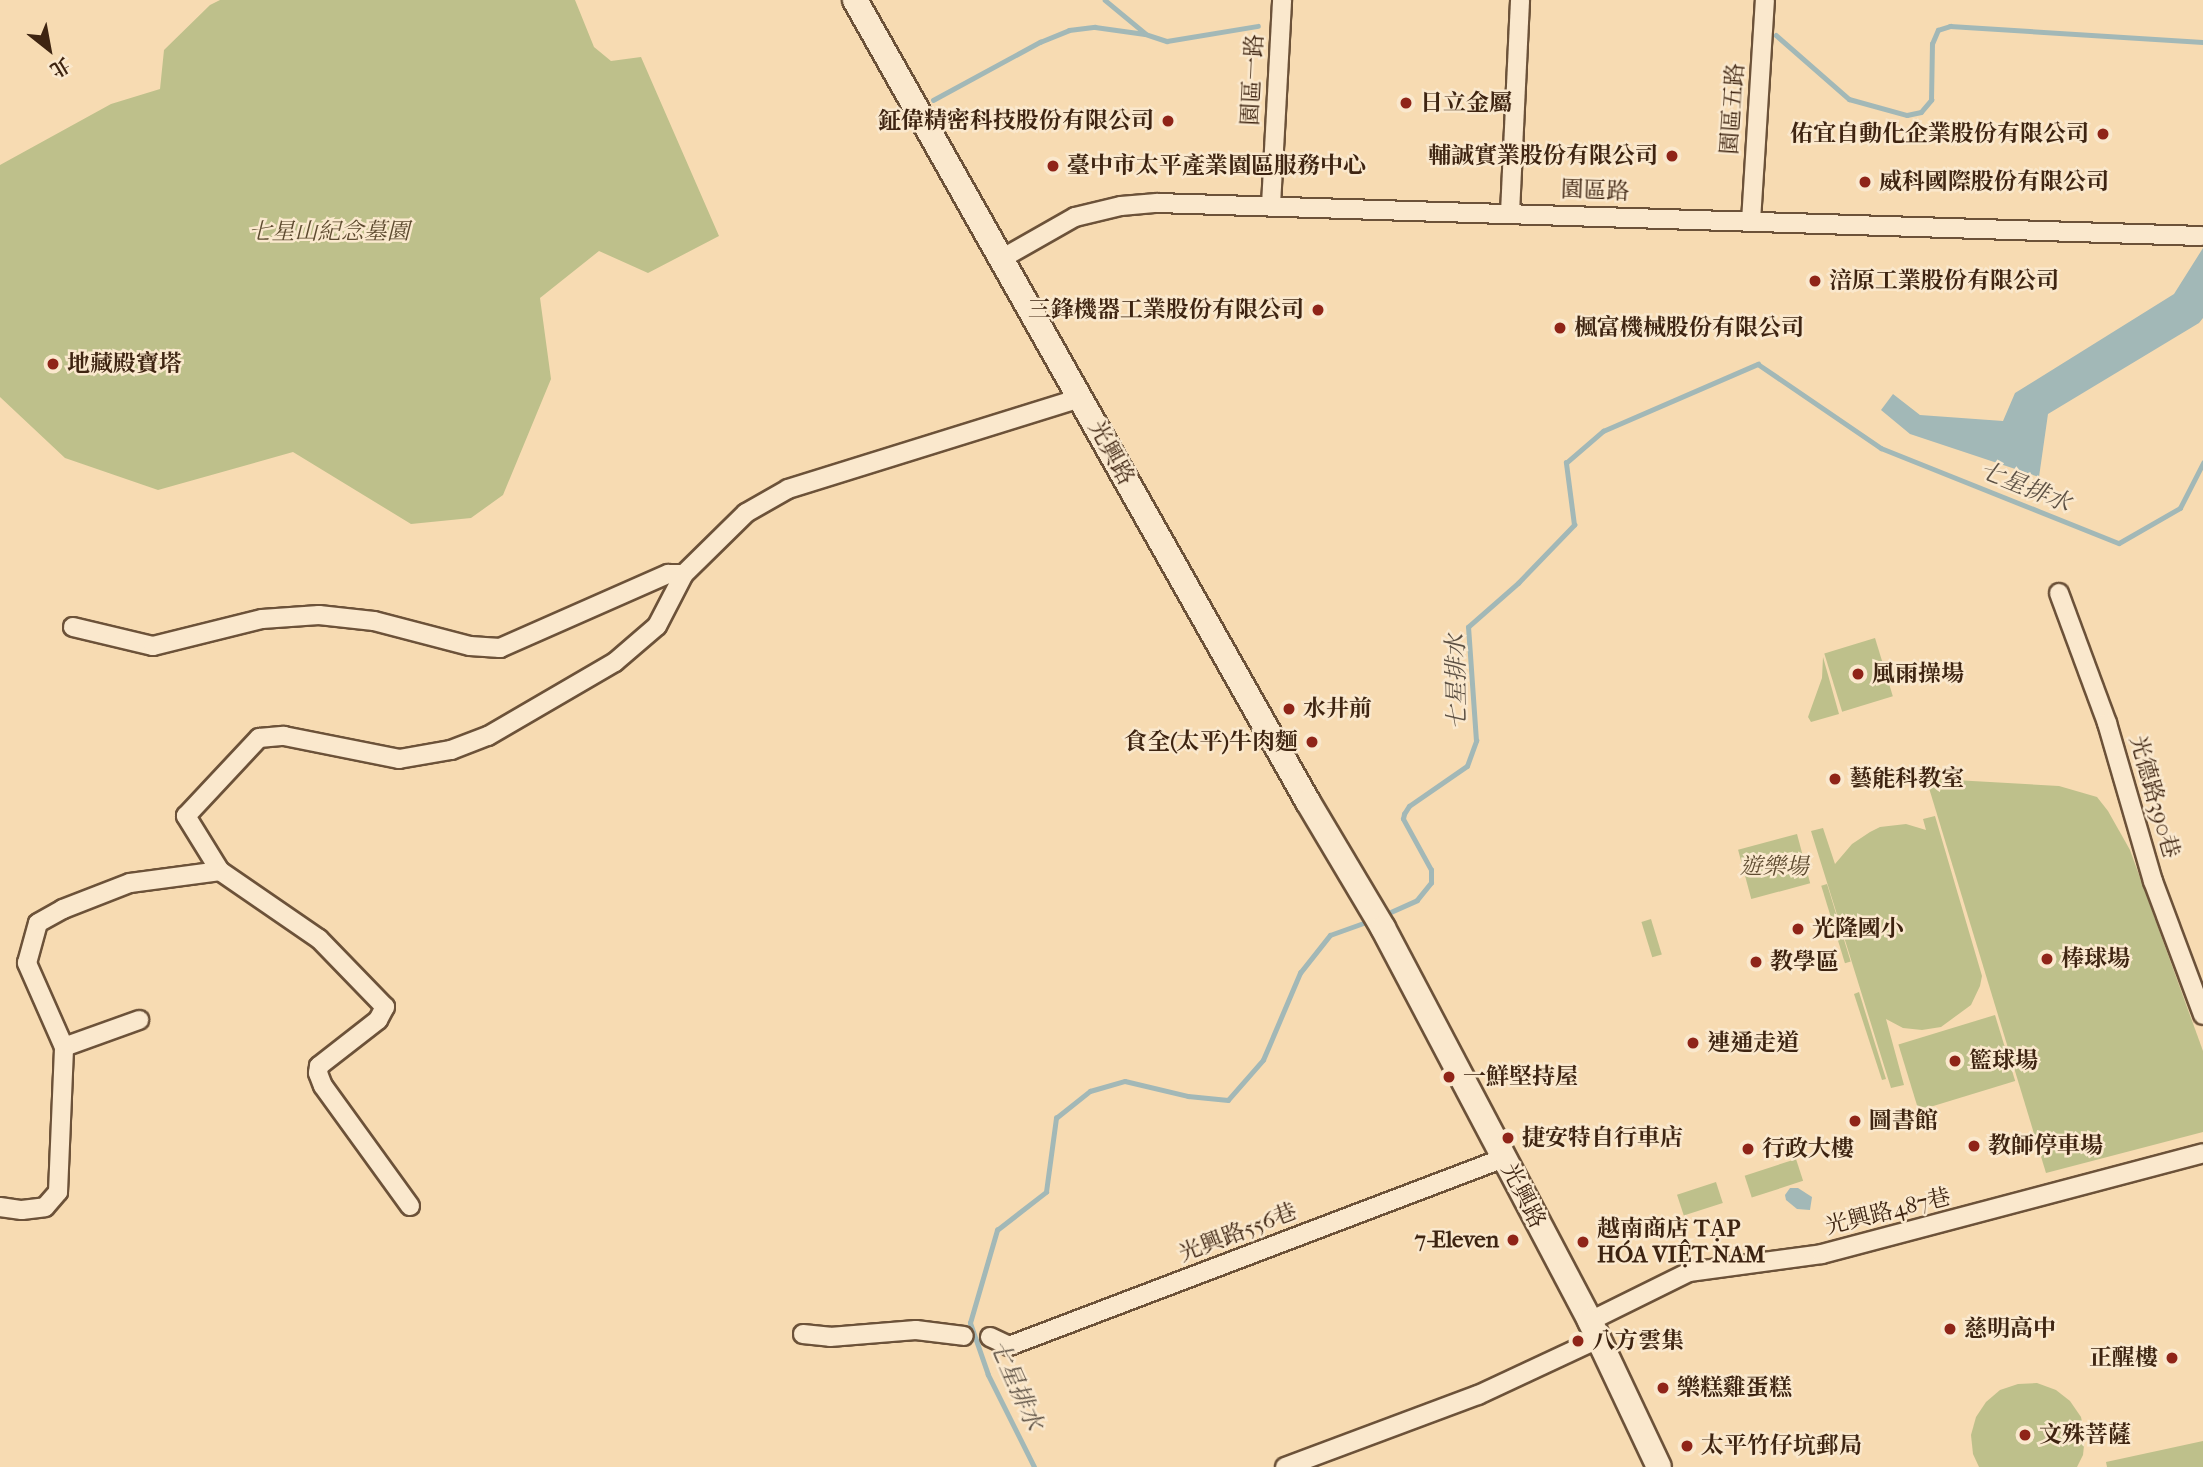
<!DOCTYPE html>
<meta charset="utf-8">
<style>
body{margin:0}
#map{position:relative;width:2203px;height:1467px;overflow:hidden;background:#f7dbb2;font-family:"IM FELL French Canon","Noto Serif TC",serif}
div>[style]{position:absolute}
.green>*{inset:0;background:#bec08b;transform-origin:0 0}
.water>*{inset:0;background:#a2b8b7}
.stream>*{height:4.5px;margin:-2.25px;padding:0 2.25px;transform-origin:2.25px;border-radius:2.25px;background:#a2b8b7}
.roads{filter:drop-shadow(2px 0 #6c5239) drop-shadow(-2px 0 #6c5239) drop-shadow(0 2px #6c5239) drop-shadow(0 -2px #6c5239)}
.street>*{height:18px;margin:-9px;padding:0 9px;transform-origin:9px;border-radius:9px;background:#fae8cd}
.secondary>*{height:24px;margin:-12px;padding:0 12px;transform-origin:12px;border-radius:12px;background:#fae8cd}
.dots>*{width:19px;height:19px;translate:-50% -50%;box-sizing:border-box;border:4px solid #fae8cd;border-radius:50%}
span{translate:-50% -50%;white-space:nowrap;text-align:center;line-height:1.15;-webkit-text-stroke:5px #fae8cd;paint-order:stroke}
.street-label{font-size:23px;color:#3e2411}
.poi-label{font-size:23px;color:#3e2411;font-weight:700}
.left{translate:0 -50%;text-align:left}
.right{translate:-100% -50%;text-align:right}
.park-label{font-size:23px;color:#5e4b30;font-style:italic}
.water-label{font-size:24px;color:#5c5043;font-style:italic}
.north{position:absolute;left:14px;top:14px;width:70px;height:70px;-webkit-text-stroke:5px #fae8cd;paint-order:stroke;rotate:149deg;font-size:19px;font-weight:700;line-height:28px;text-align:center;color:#3e2411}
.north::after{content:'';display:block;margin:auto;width:24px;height:32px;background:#3e2411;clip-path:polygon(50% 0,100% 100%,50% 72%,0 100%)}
</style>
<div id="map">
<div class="green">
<div style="clip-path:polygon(220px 0,575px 0,594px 47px,611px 61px,641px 57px,719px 236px,648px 273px,599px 251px,540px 298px,551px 379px,503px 495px,471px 518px,411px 524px,293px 452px,158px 490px,65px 458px,0 397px,0 165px,111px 104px,160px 89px,164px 50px,210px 5px)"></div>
<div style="left:1875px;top:638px;width:61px;height:53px;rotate:73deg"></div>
<div style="clip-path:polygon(1823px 657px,1839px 714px,1811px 722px,1808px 717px,1822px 678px)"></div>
<div style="clip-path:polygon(1937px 779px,2059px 786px,2097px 797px,2108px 811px,2130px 850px,2203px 1051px,2203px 1132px,2046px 1173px,1929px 788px)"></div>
<div style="clip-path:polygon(1935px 816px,1982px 976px,1980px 986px,1971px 1005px,1941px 1027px,1922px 1030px,1903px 1028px,1886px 1019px,1904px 1085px,1891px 1088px,1811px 831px,1823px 828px,1835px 864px,1852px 844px,1870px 832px,1880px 827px,1906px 824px,1926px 830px,1923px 819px)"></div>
<div style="left:1797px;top:834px;width:51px;height:61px;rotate:75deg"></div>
<div style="left:1827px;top:884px;width:81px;height:6px;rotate:73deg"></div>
<div style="left:1651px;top:919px;width:37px;height:10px;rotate:73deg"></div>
<div style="clip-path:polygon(1859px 992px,1886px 1079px,1882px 1080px,1854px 994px)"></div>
<div style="left:1995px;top:1015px;width:69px;height:101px;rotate:73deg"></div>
<div style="left:1796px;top:1159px;width:23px;height:54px;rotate:72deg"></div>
<div style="left:1716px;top:1182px;width:22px;height:41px;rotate:72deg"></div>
<div style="clip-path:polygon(2037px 1383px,2056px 1390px,2070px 1401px,2081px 1417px,2085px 1436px,2083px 1455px,2077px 1467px,1979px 1467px,1973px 1454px,1971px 1435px,1976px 1417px,1986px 1402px,2000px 1390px,2018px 1384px)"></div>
<div style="clip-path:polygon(2203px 1441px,2203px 1467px,2107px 1467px,2106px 1462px)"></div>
</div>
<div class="water">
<div style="clip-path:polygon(2203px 248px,2203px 318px,2199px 323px,2048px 414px,2039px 477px,1910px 434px,1881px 410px,1893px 394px,1920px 415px,2003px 421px,2015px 393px,2174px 294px)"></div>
<div style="clip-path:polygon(1790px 1188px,1798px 1188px,1812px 1197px,1810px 1210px,1797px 1209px,1786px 1200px,1785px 1195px)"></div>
</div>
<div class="stream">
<div style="left:1105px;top:0;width:52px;rotate:39.5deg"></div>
<div style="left:1776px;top:35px;width:97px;rotate:41.2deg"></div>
<div style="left:1849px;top:99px;width:60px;rotate:15.4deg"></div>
<div style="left:1907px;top:115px;width:14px;rotate:-12deg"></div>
<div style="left:1921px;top:112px;width:16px;rotate:-50deg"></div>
<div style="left:1931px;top:100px;width:56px;rotate:-89deg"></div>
<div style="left:1932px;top:44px;width:15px;rotate:-67deg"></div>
<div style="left:1938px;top:30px;width:13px;rotate:-18deg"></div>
<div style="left:1950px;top:26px;width:254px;rotate:3.6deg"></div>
<div style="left:933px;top:100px;width:122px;rotate:-28.5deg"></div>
<div style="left:1040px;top:42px;width:31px;rotate:-22deg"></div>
<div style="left:1069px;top:30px;width:26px;rotate:-7deg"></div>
<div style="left:1095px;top:27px;width:50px;rotate:8deg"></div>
<div style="left:1145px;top:34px;width:23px;rotate:18deg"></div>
<div style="left:1167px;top:41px;width:92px;rotate:-9.4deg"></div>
<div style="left:1384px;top:915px;width:36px;rotate:-24deg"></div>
<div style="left:1417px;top:900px;width:22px;rotate:-51deg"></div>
<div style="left:1431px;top:883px;width:13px;rotate:-90deg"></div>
<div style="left:1431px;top:870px;width:58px;rotate:-118.8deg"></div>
<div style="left:1403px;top:819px;width:5px;rotate:-79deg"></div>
<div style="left:1404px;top:814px;width:9px;rotate:-58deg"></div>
<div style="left:1409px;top:806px;width:70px;rotate:-34.6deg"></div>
<div style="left:1467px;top:766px;width:27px;rotate:-70deg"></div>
<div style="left:1476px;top:741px;width:114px;rotate:-94deg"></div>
<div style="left:1468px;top:627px;width:67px;rotate:-41.3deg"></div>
<div style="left:1518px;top:583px;width:81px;rotate:-46deg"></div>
<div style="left:1574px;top:525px;width:63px;rotate:-97.4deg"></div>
<div style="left:1566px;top:463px;width:49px;rotate:-40.9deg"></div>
<div style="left:1603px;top:431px;width:169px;rotate:-23.4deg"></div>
<div style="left:1758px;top:364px;width:149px;rotate:34.3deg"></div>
<div style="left:1881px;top:448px;width:256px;rotate:21.8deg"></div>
<div style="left:2119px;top:543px;width:70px;rotate:-29.8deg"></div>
<div style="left:2180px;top:508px;width:51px;rotate:-62.9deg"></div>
<div style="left:1034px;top:1467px;width:103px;rotate:-116.6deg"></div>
<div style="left:988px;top:1375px;width:55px;rotate:-109.1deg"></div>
<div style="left:970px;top:1323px;width:97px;rotate:-73.8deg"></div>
<div style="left:997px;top:1230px;width:62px;rotate:-37.8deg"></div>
<div style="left:1046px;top:1192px;width:75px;rotate:-82.3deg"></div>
<div style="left:1056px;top:1118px;width:43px;rotate:-38.5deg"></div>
<div style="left:1090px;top:1091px;width:36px;rotate:-16deg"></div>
<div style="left:1125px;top:1081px;width:65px;rotate:13.4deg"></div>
<div style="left:1188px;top:1096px;width:40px;rotate:5.7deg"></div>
<div style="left:1228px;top:1100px;width:53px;rotate:-48.8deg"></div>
<div style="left:1263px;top:1060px;width:95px;rotate:-67deg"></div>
<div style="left:1300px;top:973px;width:48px;rotate:-51.7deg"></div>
<div style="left:1330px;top:935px;width:41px;rotate:-19.7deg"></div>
</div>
<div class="roads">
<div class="street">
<div style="left:1271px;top:205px;width:205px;rotate:-86.9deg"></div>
<div style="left:1510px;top:213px;width:213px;rotate:-87.3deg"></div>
<div style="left:1751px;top:221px;width:221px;rotate:-86.4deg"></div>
<div style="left:1001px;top:259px;width:85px;rotate:-29.6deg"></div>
<div style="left:1075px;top:217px;width:47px;rotate:-13.4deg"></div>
<div style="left:1121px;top:206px;width:36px;rotate:-5deg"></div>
<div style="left:1157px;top:203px;width:1045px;rotate:1.81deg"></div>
<div style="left:2059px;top:593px;width:139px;rotate:69.7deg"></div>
<div style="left:2107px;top:723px;width:165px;rotate:73.8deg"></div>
<div style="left:2153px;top:881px;width:143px;rotate:69.5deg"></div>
<div style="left:73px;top:627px;width:82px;rotate:13.4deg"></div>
<div style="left:153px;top:646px;width:112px;rotate:-13.9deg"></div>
<div style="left:262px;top:619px;width:57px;rotate:-4deg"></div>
<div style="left:319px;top:615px;width:55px;rotate:6.2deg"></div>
<div style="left:374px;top:621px;width:99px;rotate:14.6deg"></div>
<div style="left:470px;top:646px;width:30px;rotate:4deg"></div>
<div style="left:500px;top:648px;width:184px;rotate:-23.8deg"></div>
<div style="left:668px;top:574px;width:16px"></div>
<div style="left:64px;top:1047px;width:80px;rotate:-19.8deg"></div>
<div style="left:410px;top:1206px;width:148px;rotate:-125.9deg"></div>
<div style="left:323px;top:1086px;width:14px;rotate:-111deg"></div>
<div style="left:318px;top:1073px;width:7px;rotate:-82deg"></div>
<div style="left:319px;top:1066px;width:75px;rotate:-37.9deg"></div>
<div style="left:378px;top:1020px;width:15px;rotate:-62deg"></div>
<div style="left:385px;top:1007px;width:95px;rotate:-134.1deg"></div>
<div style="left:319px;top:939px;width:120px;rotate:-145.5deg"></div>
<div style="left:220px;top:871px;width:65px;rotate:-121.7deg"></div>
<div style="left:186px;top:816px;width:107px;rotate:-46.9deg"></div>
<div style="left:259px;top:738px;width:25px;rotate:-5deg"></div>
<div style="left:284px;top:736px;width:117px;rotate:11.3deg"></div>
<div style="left:399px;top:759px;width:53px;rotate:-9.8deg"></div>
<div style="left:451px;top:750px;width:40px;rotate:-21deg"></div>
<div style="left:488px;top:736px;width:147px;rotate:-30.2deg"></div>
<div style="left:615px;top:662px;width:55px;rotate:-40.6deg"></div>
<div style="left:657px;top:626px;width:59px;rotate:-62.6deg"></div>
<div style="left:684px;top:574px;width:87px;rotate:-44.5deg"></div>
<div style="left:746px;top:513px;width:48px;rotate:-29.7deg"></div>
<div style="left:788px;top:489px;width:306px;rotate:-17.3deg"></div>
<div style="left:0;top:1207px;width:22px;rotate:8deg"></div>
<div style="left:22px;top:1210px;width:23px;rotate:-7deg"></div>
<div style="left:45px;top:1207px;width:20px;rotate:-49deg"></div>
<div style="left:58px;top:1192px;width:145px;rotate:-87.6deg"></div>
<div style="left:64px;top:1047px;width:92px;rotate:-113.8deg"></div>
<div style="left:27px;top:963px;width:41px;rotate:-74.6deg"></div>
<div style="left:38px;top:923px;width:29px;rotate:-29deg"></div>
<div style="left:63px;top:909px;width:72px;rotate:-21.2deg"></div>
<div style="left:130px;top:883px;width:91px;rotate:-7.6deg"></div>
<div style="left:1590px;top:1321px;width:110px;rotate:-26.3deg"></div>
<div style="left:1689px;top:1272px;width:134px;rotate:-7.7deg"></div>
<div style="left:1822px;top:1254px;width:394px;rotate:-14.8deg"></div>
<div style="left:803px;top:1334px;width:27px;rotate:6deg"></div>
<div style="left:830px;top:1337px;width:86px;rotate:-4.7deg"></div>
<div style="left:916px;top:1330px;width:48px;rotate:7.1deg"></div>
<div style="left:990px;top:1337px;width:21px;rotate:25deg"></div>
<div style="left:1009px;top:1346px;width:529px;rotate:-20.8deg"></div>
<div style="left:1285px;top:1467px;width:206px;rotate:-20.5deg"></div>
<div style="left:1478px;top:1395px;width:132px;rotate:-25deg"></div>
</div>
<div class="secondary">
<div style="left:855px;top:0;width:921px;rotate:60.54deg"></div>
<div style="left:1308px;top:802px;width:147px;rotate:59.2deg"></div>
<div style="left:1383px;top:928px;width:444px;rotate:62.2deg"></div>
<div style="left:1590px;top:1321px;width:161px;rotate:64.7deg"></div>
</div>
</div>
<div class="dots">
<div style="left:1406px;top:103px;background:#8f2418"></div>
<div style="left:1168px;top:121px;background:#8f2418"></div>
<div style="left:2103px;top:134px;background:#8f2418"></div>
<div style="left:1672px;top:156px;background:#8f2418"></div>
<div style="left:1053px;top:166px;background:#8f2418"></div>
<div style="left:1865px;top:182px;background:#8f2418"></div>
<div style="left:1815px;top:281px;background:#8f2418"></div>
<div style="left:1318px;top:310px;background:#8f2418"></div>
<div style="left:1560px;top:328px;background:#8f2418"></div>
<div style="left:53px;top:364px;background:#8f2418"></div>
<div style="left:1858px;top:674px;background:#8f2418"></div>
<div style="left:1289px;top:709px;background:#8f2418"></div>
<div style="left:1312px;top:742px;background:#8f2418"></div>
<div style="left:1835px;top:779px;background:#8f2418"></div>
<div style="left:1798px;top:929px;background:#8f2418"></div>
<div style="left:2047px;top:959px;background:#8f2418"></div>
<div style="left:1756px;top:962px;background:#8f2418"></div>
<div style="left:1693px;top:1043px;background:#8f2418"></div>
<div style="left:1955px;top:1061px;background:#8f2418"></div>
<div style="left:1449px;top:1077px;background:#8f2418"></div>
<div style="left:1855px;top:1121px;background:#8f2418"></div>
<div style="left:1508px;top:1138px;background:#8f2418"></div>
<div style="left:1974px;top:1146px;background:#8f2418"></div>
<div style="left:1748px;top:1149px;background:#8f2418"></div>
<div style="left:1513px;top:1240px;background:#8f2418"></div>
<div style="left:1583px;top:1242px;background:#8f2418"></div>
<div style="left:1950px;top:1329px;background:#8f2418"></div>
<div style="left:1578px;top:1341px;background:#8f2418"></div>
<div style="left:2172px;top:1358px;background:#8f2418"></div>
<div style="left:1663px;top:1388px;background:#8f2418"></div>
<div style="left:2025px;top:1435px;background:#8f2418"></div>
<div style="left:1687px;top:1446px;background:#8f2418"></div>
</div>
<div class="street-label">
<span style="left:1253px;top:80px;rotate:-87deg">園區一路</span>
<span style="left:1733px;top:109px;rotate:-86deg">園區五路</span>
<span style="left:1595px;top:191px;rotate:2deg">園區路</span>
<span style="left:1111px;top:453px;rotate:61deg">光興路</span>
<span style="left:2154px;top:797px;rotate:74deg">光德路390巷</span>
<span style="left:1523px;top:1196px;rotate:63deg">光興路</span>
<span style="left:1888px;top:1212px;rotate:-14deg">光興路487巷</span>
<span style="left:1238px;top:1233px;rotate:-21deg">光興路556巷</span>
</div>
<div class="poi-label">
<span class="left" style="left:1420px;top:103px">日立金屬</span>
<span class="right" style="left:1154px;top:121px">鉦偉精密科技股份有限公司</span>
<span class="right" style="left:2089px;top:134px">佑宜自動化企業股份有限公司</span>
<span class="right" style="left:1658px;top:156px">輔誠實業股份有限公司</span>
<span class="left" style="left:1067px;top:166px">臺中市太平產業園區服務中心</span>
<span class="left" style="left:1879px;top:182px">威科國際股份有限公司</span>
<span class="left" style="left:1829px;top:281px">涪原工業股份有限公司</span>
<span class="right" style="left:1304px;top:310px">三鋒機器工業股份有限公司</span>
<span class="left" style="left:1574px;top:328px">楓富機械股份有限公司</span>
<span class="left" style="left:67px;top:364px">地藏殿寶塔</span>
<span class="left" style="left:1872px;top:674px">風雨操場</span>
<span class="left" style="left:1303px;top:709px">水井前</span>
<span class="right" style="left:1298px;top:742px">食全(太平)牛肉麵</span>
<span class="left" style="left:1849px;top:779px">藝能科教室</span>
<span class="left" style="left:1812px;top:929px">光隆國小</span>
<span class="left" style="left:2061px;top:959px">棒球場</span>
<span class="left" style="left:1770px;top:962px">教學區</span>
<span class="left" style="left:1707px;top:1043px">連通走道</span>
<span class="left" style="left:1969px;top:1061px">籃球場</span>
<span class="left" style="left:1463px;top:1077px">一鮮堅持屋</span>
<span class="left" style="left:1869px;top:1121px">圖書館</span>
<span class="left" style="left:1522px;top:1138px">捷安特自行車店</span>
<span class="left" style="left:1988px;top:1146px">教師停車場</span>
<span class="left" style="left:1762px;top:1149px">行政大樓</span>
<span class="left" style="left:1597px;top:1242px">越南商店 TẠP<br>HÓA VIỆT NAM</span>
<span class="right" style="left:1499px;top:1240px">7-Eleven</span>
<span class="left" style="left:1964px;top:1329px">慈明高中</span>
<span class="left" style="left:1592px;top:1341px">八方雲集</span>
<span class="right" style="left:2158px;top:1358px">正醒樓</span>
<span class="left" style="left:1677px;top:1388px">樂糕雞蛋糕</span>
<span class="left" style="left:2039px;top:1435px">文殊菩薩</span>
<span class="left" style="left:1701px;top:1446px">太平竹仔坑郵局</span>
</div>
<div class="park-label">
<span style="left:329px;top:232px">七星山紀念墓園</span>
<span style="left:1774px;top:867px">遊樂場</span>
</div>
<div class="water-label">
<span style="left:2025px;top:487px;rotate:22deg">七星排水</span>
<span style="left:1457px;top:682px;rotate:-91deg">七星排水</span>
<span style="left:1016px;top:1385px;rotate:66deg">七星排水</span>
</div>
<div class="north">北</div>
</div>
